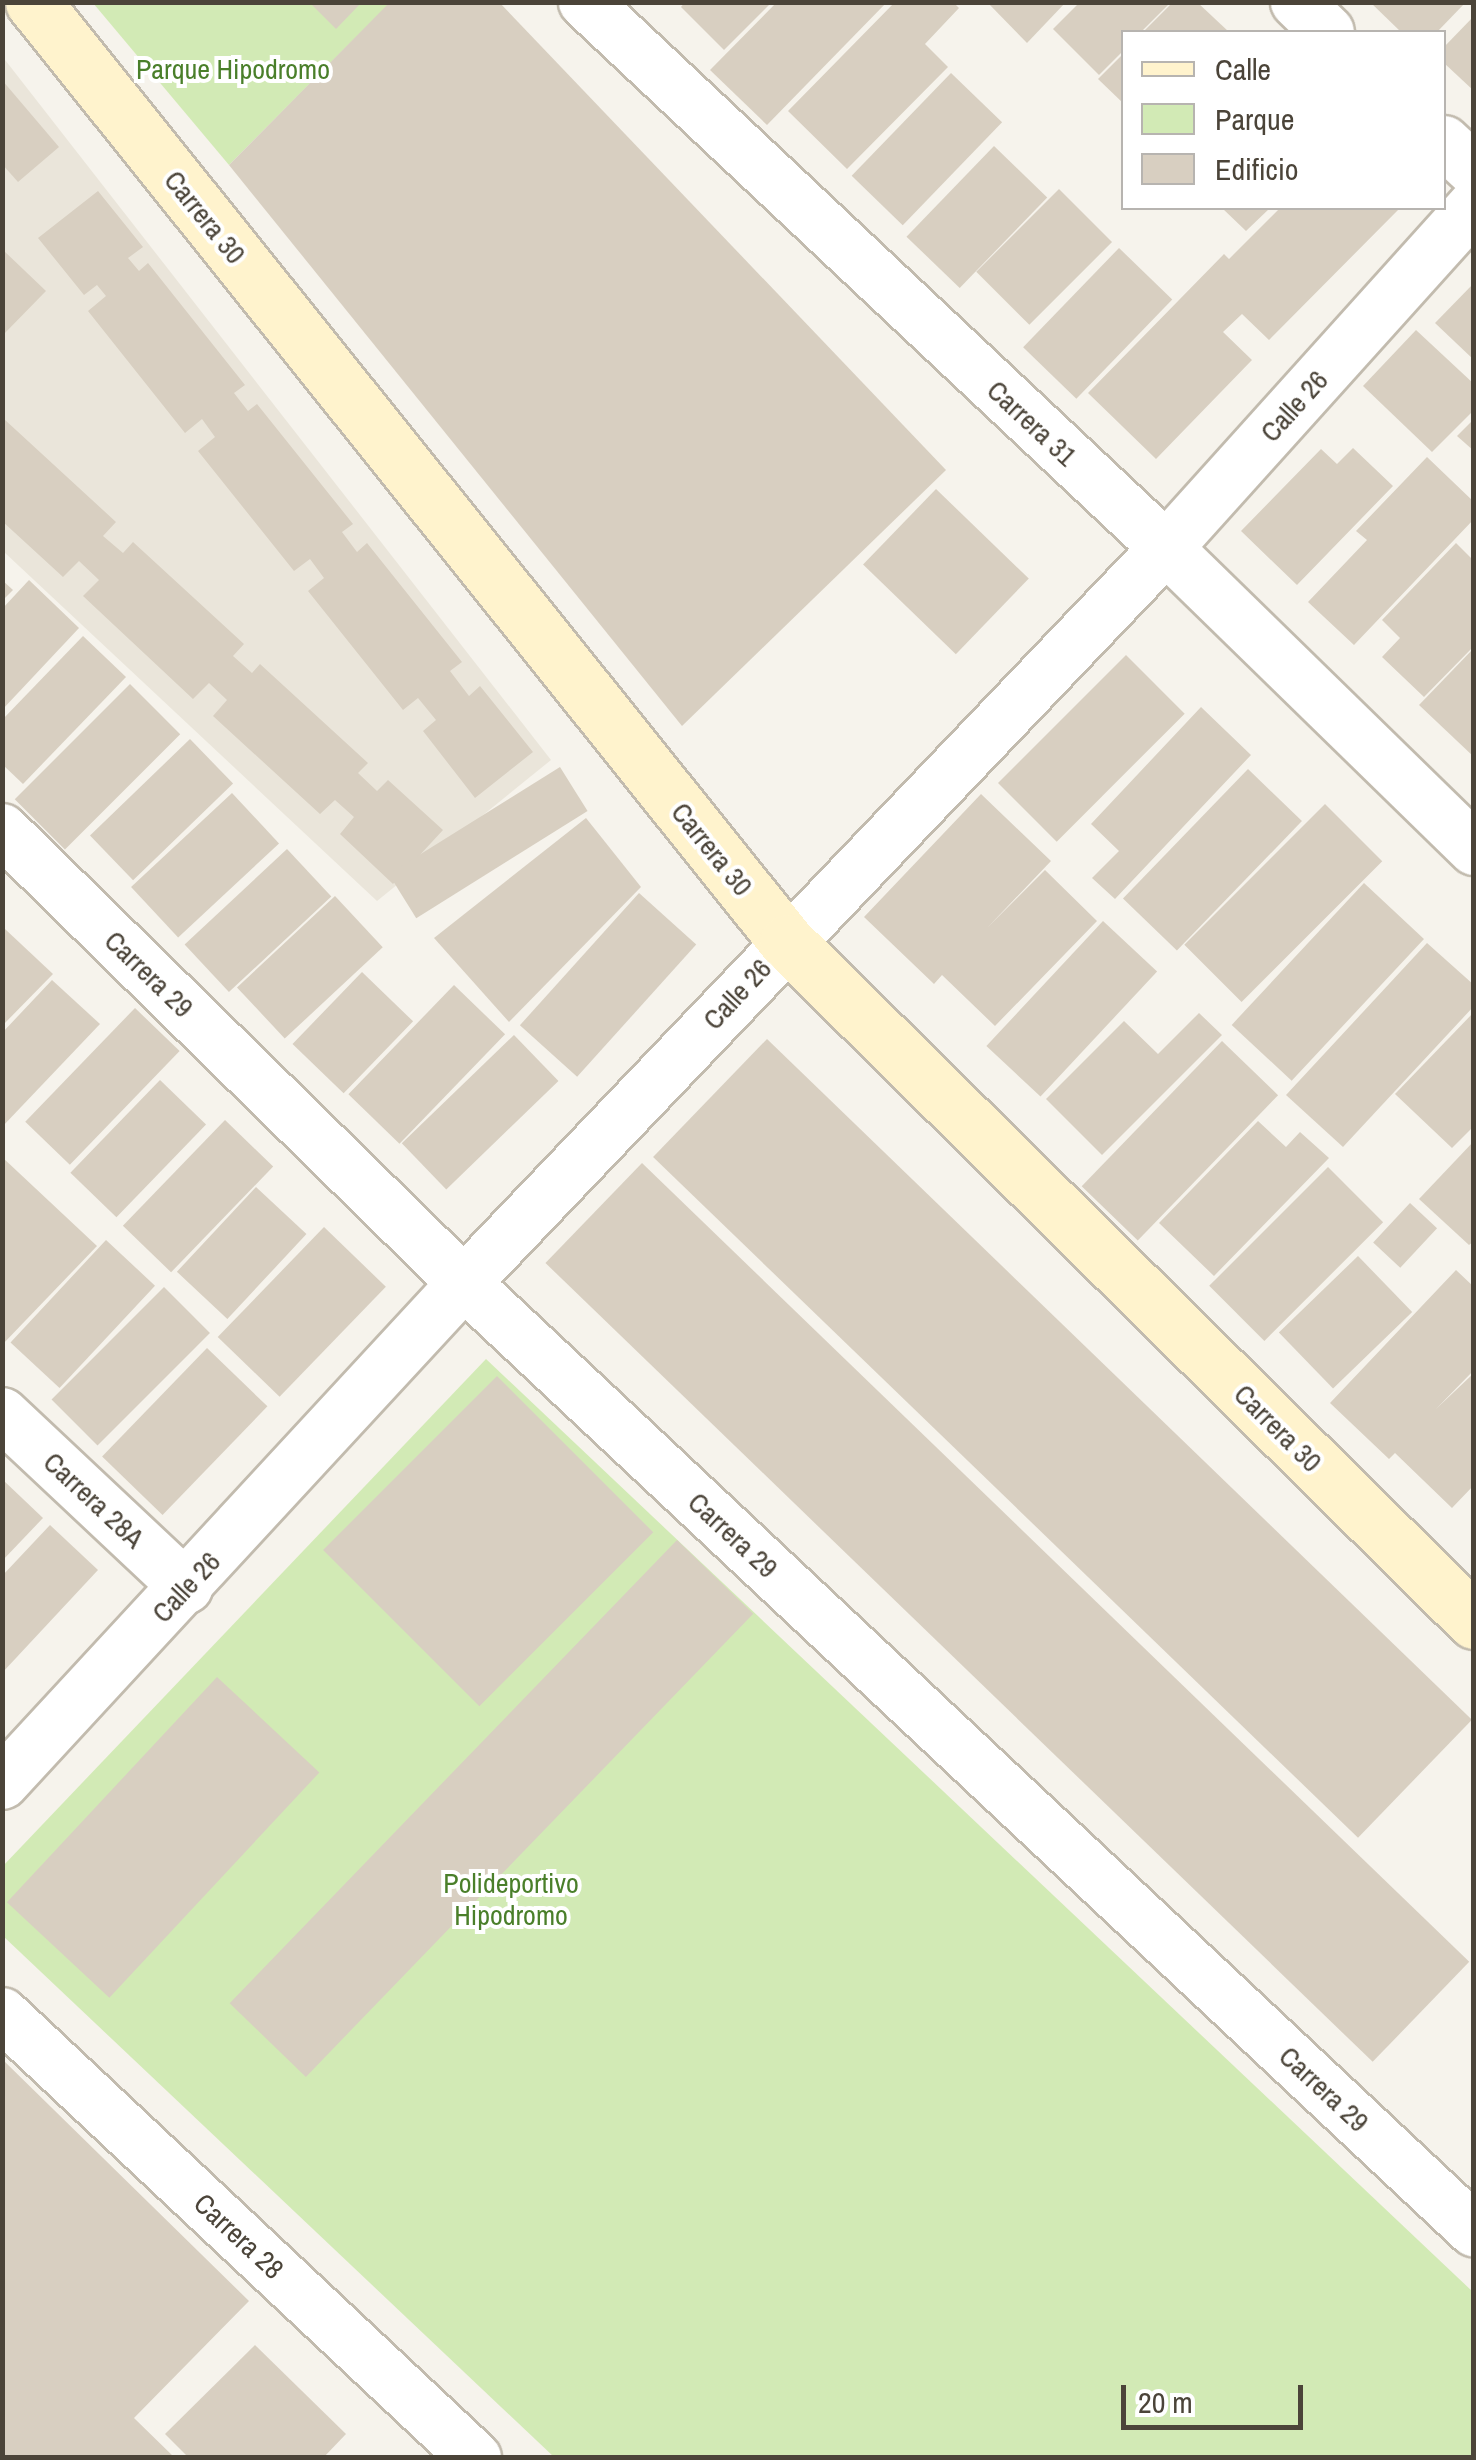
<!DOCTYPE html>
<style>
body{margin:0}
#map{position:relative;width:1476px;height:2460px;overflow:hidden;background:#f6f3ec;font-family:"Archivo Narrow",sans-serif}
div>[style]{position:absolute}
.residential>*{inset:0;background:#eae5da}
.green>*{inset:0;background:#d2eab5}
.building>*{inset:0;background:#d8cfc1;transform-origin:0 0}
.roads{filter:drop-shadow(2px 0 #c2bbae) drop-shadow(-2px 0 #c2bbae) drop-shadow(0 2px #c2bbae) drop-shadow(0 -2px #c2bbae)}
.street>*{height:52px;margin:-26px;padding:0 26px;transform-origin:26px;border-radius:26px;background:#fff}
.secondary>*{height:55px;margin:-27.5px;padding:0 27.5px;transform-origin:27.5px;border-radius:27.5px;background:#fff3cd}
span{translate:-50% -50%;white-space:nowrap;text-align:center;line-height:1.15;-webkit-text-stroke:8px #fff;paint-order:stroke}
.park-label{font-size:28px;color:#4a7f2a}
.street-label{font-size:28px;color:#4b4439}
.frame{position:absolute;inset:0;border:5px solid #4b4439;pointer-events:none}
.legend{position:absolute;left:1121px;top:30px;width:325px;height:180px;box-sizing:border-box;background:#fff;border:2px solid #b7b4b0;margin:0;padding:12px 18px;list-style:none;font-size:30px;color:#4b4439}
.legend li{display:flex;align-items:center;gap:20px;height:50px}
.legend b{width:50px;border:2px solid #b7b4b0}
.scale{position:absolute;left:1121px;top:2385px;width:182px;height:45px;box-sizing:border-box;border:5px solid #4b4439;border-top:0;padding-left:12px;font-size:30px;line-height:35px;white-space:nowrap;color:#4b4439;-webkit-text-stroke:8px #fff;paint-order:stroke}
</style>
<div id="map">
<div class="residential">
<div style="clip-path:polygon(2px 56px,551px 760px,377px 901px,3px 551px)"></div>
</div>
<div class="green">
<div style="clip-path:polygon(93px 3px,390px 3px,229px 165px)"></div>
<div style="clip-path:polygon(486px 1359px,1473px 2292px,1473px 2457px,554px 2457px,3px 1936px,2px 1867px)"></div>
</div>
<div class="building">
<div style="clip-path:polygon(309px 2px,362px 2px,336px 29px)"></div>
<div style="clip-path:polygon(390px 2px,499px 2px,946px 470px,682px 726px,229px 165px)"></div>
<div style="clip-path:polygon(685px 2px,772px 2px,724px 50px,681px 7px)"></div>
<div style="clip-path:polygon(777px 2px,887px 2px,767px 125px,710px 70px)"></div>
<div style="clip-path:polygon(895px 2px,953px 2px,959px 8px,925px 44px,948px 67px,847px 169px,788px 111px)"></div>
<div style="clip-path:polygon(987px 2px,1066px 2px,1027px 43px)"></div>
<div style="clip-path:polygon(1080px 2px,1171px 2px,1141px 32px,1124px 32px,1124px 50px,1099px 75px,1053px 29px)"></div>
<div style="clip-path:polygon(1173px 2px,1197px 2px,1229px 32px,1143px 32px)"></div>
<div style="clip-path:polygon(1370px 2px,1466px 2px,1437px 32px,1401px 32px)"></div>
<div style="clip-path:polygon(1474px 16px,1474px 91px,1444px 63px,1444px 47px)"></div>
<div style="clip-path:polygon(1124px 53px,1124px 104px,1098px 79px)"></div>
<div style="left:951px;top:73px;width:71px;height:143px;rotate:44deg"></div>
<div style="clip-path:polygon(2px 80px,59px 147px,18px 182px,2px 164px)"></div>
<div style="left:994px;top:146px;width:74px;height:126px;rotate:44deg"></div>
<div style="left:1059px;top:189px;width:75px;height:117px;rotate:45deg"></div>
<div style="clip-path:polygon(98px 191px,143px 247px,128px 258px,139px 271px,148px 263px,245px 385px,234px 393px,248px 411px,257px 404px,353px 524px,342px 532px,357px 552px,367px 543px,462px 662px,450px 671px,469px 696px,480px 686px,533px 752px,475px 798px,423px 731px,436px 720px,418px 698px,403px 710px,308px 591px,324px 578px,310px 559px,294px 571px,198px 451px,215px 437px,202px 419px,185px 433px,88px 311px,106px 296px,97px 285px,84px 295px,38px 238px)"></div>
<div style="clip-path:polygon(1222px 208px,1270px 208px,1246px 231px)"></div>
<div style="clip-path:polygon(1280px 208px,1400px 208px,1269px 340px,1242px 314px,1223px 332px,1252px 360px,1156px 459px,1088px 393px,1224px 254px,1229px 259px)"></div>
<div style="left:1119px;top:248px;width:74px;height:138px;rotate:44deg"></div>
<div style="clip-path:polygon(2px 249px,46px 291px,2px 336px)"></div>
<div style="clip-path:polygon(1474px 283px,1474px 360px,1435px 323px)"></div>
<div style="clip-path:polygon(1416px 330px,1474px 384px,1474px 410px,1432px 452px,1363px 386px)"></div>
<div style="clip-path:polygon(4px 419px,116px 522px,103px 536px,123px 553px,133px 542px,244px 644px,233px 656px,252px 673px,260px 664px,368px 763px,358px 773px,377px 791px,388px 780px,443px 830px,393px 884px,340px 834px,354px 817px,335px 800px,320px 814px,213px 716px,227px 700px,209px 683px,193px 699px,83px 596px,99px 580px,79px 561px,63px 577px,2px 521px)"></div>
<div style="clip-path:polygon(1474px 419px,1474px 451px,1457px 436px)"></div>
<div style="clip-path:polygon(1353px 448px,1393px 486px,1297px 585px,1241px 531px,1321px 449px,1337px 464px)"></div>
<div style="clip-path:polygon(1427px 457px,1474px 502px,1474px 519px,1354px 645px,1308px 602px,1367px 540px,1356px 531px)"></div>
<div style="left:936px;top:489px;width:129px;height:105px;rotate:44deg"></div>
<div style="clip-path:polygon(1456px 543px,1474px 561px,1474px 646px,1424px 697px,1382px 657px,1400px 638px,1382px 620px)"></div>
<div style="clip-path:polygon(2px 580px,13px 590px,2px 601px)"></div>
<div style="clip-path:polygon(29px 580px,79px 628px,2px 710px,2px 609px)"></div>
<div style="clip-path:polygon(83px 636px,126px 677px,23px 784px,2px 764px,2px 720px)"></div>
<div style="clip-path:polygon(1474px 648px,1474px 757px,1419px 705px)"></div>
<div style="left:1126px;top:655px;width:83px;height:181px;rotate:45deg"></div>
<div style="left:130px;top:684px;width:71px;height:163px;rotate:45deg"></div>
<div style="clip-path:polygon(1201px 707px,1251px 755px,1115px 899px,1092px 878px,1119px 851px,1091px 824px)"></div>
<div style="left:190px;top:739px;width:62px;height:139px;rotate:46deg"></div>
<div style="left:560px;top:767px;width:52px;height:202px;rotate:58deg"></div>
<div style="left:1248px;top:769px;width:75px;height:180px;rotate:44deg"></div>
<div style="left:232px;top:793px;width:69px;height:138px;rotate:47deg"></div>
<div style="clip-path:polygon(981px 794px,1051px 861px,987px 928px,1045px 870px,1097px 921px,995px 1026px,942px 975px,934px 984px,864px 917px)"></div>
<div style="left:1325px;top:804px;width:81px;height:199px;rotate:45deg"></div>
<div style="clip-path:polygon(586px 818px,641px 887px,509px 1022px,434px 938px)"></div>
<div style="left:287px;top:849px;width:65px;height:140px;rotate:47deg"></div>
<div style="left:1364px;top:883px;width:82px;height:194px;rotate:43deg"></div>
<div style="left:639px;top:893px;width:77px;height:178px;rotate:42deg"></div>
<div style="left:335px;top:896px;width:70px;height:134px;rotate:47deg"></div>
<div style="left:1103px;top:921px;width:74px;height:171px;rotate:43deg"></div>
<div style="clip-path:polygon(5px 929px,53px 974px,2px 1026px,2px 932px)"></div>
<div style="clip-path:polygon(1427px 943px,1474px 985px,1474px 1006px,1343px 1147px,1286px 1095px)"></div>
<div style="left:362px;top:972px;width:71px;height:100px;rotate:44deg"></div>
<div style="clip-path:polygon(52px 980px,100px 1024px,2px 1127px,2px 1033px)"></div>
<div style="left:454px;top:985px;width:71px;height:152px;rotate:44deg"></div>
<div style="left:135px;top:1008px;width:62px;height:158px;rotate:44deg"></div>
<div style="clip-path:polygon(1474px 1012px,1474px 1126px,1452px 1148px,1395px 1094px)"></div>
<div style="clip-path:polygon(1199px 1013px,1222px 1035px,1102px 1155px,1046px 1099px,1124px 1021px,1158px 1054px)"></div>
<div style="left:514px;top:1035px;width:64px;height:156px;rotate:46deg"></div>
<div style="left:767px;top:1039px;width:980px;height:164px;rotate:44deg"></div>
<div style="left:1222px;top:1041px;width:78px;height:202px;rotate:44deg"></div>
<div style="left:160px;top:1080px;width:64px;height:129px;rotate:44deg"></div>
<div style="left:225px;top:1120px;width:67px;height:147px;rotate:44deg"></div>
<div style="clip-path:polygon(1258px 1121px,1286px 1147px,1300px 1132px,1329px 1158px,1214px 1276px,1159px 1223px)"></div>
<div style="clip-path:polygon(1474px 1141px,1474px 1241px,1469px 1245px,1419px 1199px)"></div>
<div style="clip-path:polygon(2px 1157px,97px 1246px,2px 1345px)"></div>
<div style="left:642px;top:1163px;width:1150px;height:139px;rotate:44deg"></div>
<div style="left:1328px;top:1167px;width:78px;height:168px;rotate:45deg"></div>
<div style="left:256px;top:1187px;width:69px;height:116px;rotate:43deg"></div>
<div style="left:1410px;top:1203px;width:37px;height:54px;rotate:43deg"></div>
<div style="left:324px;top:1227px;width:86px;height:153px;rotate:44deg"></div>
<div style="left:106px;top:1240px;width:67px;height:140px;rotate:43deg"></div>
<div style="left:1358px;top:1256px;width:78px;height:110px;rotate:46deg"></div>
<div style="clip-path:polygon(1456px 1270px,1474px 1287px,1474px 1370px,1436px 1409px,1474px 1373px,1474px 1485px,1452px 1508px,1395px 1453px,1389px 1459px,1330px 1403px)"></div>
<div style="left:164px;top:1287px;width:65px;height:159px;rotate:45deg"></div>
<div style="left:207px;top:1348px;width:84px;height:151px;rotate:44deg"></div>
<div style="left:497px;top:1376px;width:221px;height:246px;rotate:45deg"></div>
<div style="clip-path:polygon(2px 1479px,43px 1518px,2px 1561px)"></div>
<div style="clip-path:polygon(50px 1525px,98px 1570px,2px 1673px,2px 1576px)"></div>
<div style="left:677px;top:1540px;width:106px;height:644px;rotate:44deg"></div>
<div style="left:217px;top:1677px;width:140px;height:308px;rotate:43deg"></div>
<div style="clip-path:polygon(2px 2059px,249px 2301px,134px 2418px,175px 2458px,2px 2458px)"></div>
<div style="clip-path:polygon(255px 2345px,346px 2434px,323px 2458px,189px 2458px,165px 2434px)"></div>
</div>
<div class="roads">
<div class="street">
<div style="left:585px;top:2px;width:797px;rotate:43.22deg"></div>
<div style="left:1166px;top:548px;width:431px;rotate:44.3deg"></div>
<div style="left:1297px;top:2px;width:43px;rotate:44.1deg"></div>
<div style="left:1444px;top:142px;width:41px;rotate:43deg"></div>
<div style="left:2px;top:830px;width:647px;rotate:44.44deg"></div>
<div style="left:464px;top:1283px;width:1385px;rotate:43.16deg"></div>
<div style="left:2px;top:1414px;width:253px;rotate:43.2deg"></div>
<div style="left:2px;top:1783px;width:681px;rotate:-47.26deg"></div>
<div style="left:464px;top:1283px;width:1016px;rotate:-46.32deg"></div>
<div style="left:1166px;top:548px;width:460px;rotate:-48deg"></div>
<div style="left:2px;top:2014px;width:649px;rotate:43.19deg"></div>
</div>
<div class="secondary">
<div style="left:33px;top:2px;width:1205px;rotate:51.27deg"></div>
<div style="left:787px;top:942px;width:966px;rotate:44.66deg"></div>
</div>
</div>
<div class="park-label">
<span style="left:233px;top:69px">Parque Hipodromo</span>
<span style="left:511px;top:1899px">Polideportivo<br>Hipodromo</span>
</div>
<div class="street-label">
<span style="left:205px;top:217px;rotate:51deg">Carrera 30</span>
<span style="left:1294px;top:406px;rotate:-48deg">Calle 26</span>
<span style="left:1032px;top:423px;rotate:43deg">Carrera 31</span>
<span style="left:712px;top:849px;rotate:51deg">Carrera 30</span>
<span style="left:149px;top:974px;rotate:44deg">Carrera 29</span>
<span style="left:737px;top:994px;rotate:-47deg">Calle 26</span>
<span style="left:1278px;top:1428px;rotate:45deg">Carrera 30</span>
<span style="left:94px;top:1500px;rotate:43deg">Carrera 28A</span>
<span style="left:733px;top:1535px;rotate:43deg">Carrera 29</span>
<span style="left:186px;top:1587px;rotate:-47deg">Calle 26</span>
<span style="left:1324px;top:2089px;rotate:43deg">Carrera 29</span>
<span style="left:239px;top:2236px;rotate:43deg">Carrera 28</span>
</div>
<div class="frame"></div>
<ul class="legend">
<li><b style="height:12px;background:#fff3cd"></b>Calle</li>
<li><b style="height:28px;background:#d2eab5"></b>Parque</li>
<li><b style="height:28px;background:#d8cfc1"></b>Edificio</li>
</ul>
<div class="scale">20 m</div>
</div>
